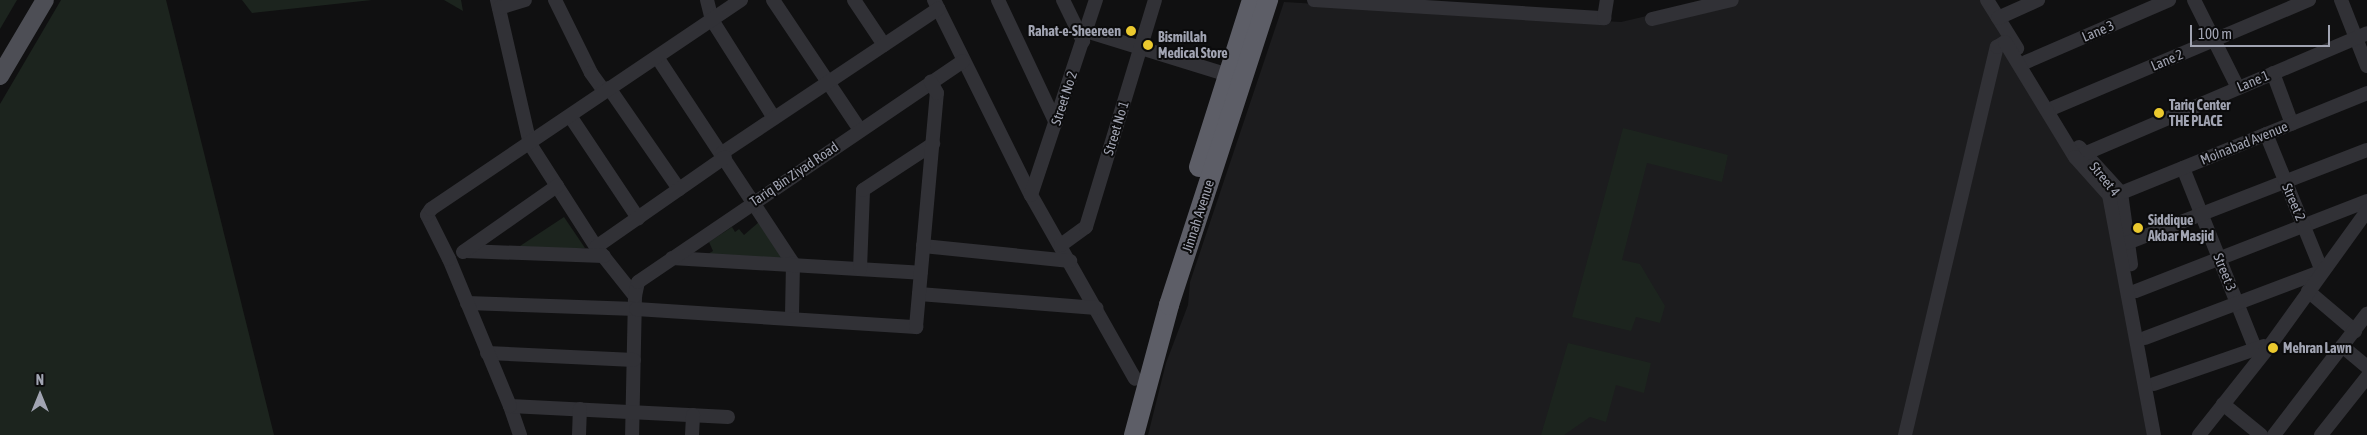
<!DOCTYPE html>
<style>
body{margin:0}
#map{position:relative;width:2367px;height:435px;overflow:hidden;background:#101011;font-family:"Asap Condensed",sans-serif}
div>[style]{position:absolute}
.built>*{inset:0;background:#1c1c1e}
.green>*{inset:0;background:#1c241e}
.minor>*{height:14px;margin:-7px;padding:0 7px;transform-origin:7px;border-radius:7px;background:#313136}
.major>*{height:18px;margin:-9px;padding:0 9px;transform-origin:9px;border-radius:9px;background:#4d4e55}
.highway>*{height:20px;margin:-10px;padding:0 10px;transform-origin:10px;border-radius:10px;background:#5d5e67}
.dots>*{width:14px;height:14px;translate:-50% -50%;box-sizing:border-box;border:2px solid #0b0b0c;border-radius:50%}
span{translate:-50% -50%;white-space:nowrap;text-align:center;line-height:1.15;-webkit-text-stroke:4px #0b0b0c;paint-order:stroke}
.poi-label{font-size:14px;color:#a1a4b2;font-weight:700}
.right{translate:-100% -50%;text-align:right}
.left{translate:0 -50%;text-align:left}
.street-label{font-size:14px;color:#a1a4b2}
.north{position:absolute;left:15px;top:370px;width:50px;height:50px;-webkit-text-stroke:4px #0b0b0c;paint-order:stroke;rotate:0deg;font-size:14px;font-weight:700;line-height:20px;text-align:center;color:#a1a4b2}
.north::after{content:'';display:block;margin:auto;width:18px;height:22px;background:#a1a4b2;clip-path:polygon(50% 0,100% 100%,50% 72%,0 100%)}
.scale{position:absolute;left:2190px;top:25px;width:140px;height:22px;box-sizing:border-box;border:2px solid #a1a4b2;border-top:0;padding-left:6px;font-size:15px;line-height:18px;white-space:nowrap;color:#a1a4b2;-webkit-text-stroke:4px #0b0b0c;paint-order:stroke}
</style>
<div id="map">
<div class="built">
<div style="clip-path:polygon(1715px 0,1985px 0,2081px 158px,2114px 189px,2159px 435px,1148px 435px,1166px 363px,1188px 305px,1190px 282px,1284px 2px,1621px 22px)"></div>
</div>
<div class="green">
<div style="clip-path:polygon(0 0,17px 0,0 29px)"></div>
<div style="clip-path:polygon(61px 0,166px 0,274px 435px,0 435px,0 104px)"></div>
<div style="clip-path:polygon(242px 0,372px 0,252px 13px)"></div>
<div style="clip-path:polygon(444px 0,461px 0,463px 11px)"></div>
<div style="clip-path:polygon(1623px 128px,1728px 155px,1722px 182px,1647px 163px,1622px 260px,1640px 264px,1665px 306px,1660px 323px,1636px 317px,1631px 331px,1572px 317px)"></div>
<div style="clip-path:polygon(564px 217px,585px 248px,514px 250px)"></div>
<div style="clip-path:polygon(759px 222px,784px 259px,703px 257px,713px 251px,709px 242px,732px 227px,735px 232px,739px 229px,744px 235px)"></div>
<div style="clip-path:polygon(1568px 343px,1651px 363px,1644px 393px,1616px 385px,1606px 422px,1590px 417px,1564px 435px,1541px 435px)"></div>
</div>
<div class="minor">
<div style="left:497px;top:0;width:148px;rotate:77.1deg"></div>
<div style="left:530px;top:144px;width:122px;rotate:57.3deg"></div>
<div style="left:596px;top:247px;width:63px;rotate:51.5deg"></div>
<div style="left:635px;top:296px;width:139px;rotate:91.2deg"></div>
<div style="left:555px;top:0;width:81px;rotate:63.7deg"></div>
<div style="left:591px;top:73px;width:22px;rotate:54deg"></div>
<div style="left:707px;top:0;width:21px;rotate:76deg"></div>
<div style="left:712px;top:20px;width:116px;rotate:57.7deg"></div>
<div style="left:773px;top:0;width:156px;rotate:56.2deg"></div>
<div style="left:854px;top:0;width:54px;rotate:56.3deg"></div>
<div style="left:934px;top:0;width:218px;rotate:63.6deg"></div>
<div style="left:1031px;top:195px;width:211px;rotate:60.5deg"></div>
<div style="left:998px;top:0;width:136px;rotate:64.8deg"></div>
<div style="left:1063px;top:0;width:46px;rotate:64deg"></div>
<div style="left:1314px;top:0;width:291px;rotate:3.6deg"></div>
<div style="left:1604px;top:18px;width:18px;rotate:-81deg"></div>
<div style="left:1987px;top:0;width:57px;rotate:58deg"></div>
<div style="left:2194px;top:0;width:98px;rotate:63.4deg"></div>
<div style="left:2341px;top:0;width:71px;rotate:68.5deg"></div>
<div style="left:499px;top:8px;width:27px;rotate:-17deg"></div>
<div style="left:1998px;top:18px;width:44px;rotate:-24.2deg"></div>
<div style="left:1652px;top:19px;width:82px;rotate:-13.4deg"></div>
<div style="left:1086px;top:31px;width:149px;rotate:17.2deg"></div>
<div style="left:657px;top:57px;width:247px;rotate:56.6deg"></div>
<div style="left:793px;top:263px;width:54px;rotate:91.1deg"></div>
<div style="left:2026px;top:62px;width:156px;rotate:-23.4deg"></div>
<div style="left:2273px;top:73px;width:54px;rotate:69.6deg"></div>
<div style="left:609px;top:88px;width:123px;rotate:55.3deg"></div>
<div style="left:2053px;top:108px;width:278px;rotate:-22.9deg"></div>
<div style="left:570px;top:116px;width:123px;rotate:56.3deg"></div>
<div style="left:2079px;top:147px;width:62px;rotate:47.6deg"></div>
<div style="left:2121px;top:193px;width:72px;rotate:82deg"></div>
<div style="left:722px;top:153px;width:260px;rotate:-33.7deg"></div>
<div style="left:2084px;top:154px;width:308px;rotate:-23.1deg"></div>
<div style="left:2183px;top:168px;width:194px;rotate:68.2deg"></div>
<div style="left:2121px;top:193px;width:266px;rotate:-22.1deg"></div>
<div style="left:1031px;top:195px;width:206px;rotate:-71.6deg"></div>
<div style="left:2127px;top:243px;width:257px;rotate:-21.2deg"></div>
<div style="left:1061px;top:245px;width:31px;rotate:-36deg"></div>
<div style="left:1086px;top:227px;width:237px;rotate:-73.1deg"></div>
<div style="left:923px;top:246px;width:148px;rotate:5.8deg"></div>
<div style="left:596px;top:247px;width:157px;rotate:-34.9deg"></div>
<div style="left:465px;top:251px;width:139px;rotate:2.1deg"></div>
<div style="left:463px;top:252px;width:115px;rotate:-35.1deg"></div>
<div style="left:672px;top:258px;width:249px;rotate:3.4deg"></div>
<div style="left:860px;top:269px;width:79px;rotate:-87.8deg"></div>
<div style="left:863px;top:190px;width:84px;rotate:-33.3deg"></div>
<div style="left:2136px;top:291px;width:248px;rotate:-21.3deg"></div>
<div style="left:2308px;top:291px;width:62px;rotate:40.4deg"></div>
<div style="left:919px;top:294px;width:178px;rotate:4.5deg"></div>
<div style="left:635px;top:296px;width:14px;rotate:-78deg"></div>
<div style="left:638px;top:282px;width:393px;rotate:-34.2deg"></div>
<div style="left:467px;top:303px;width:169px;rotate:2deg"></div>
<div style="left:636px;top:309px;width:281px;rotate:3.7deg"></div>
<div style="left:916px;top:327px;width:235px;rotate:-84.9deg"></div>
<div style="left:937px;top:93px;width:13px;rotate:-119deg"></div>
<div style="left:2145px;top:338px;width:189px;rotate:-20.7deg"></div>
<div style="left:2322px;top:271px;width:148px;rotate:-112.2deg"></div>
<div style="left:2342px;top:346px;width:33px;rotate:40deg"></div>
<div style="left:487px;top:353px;width:147px;rotate:2.7deg"></div>
<div style="left:2154px;top:384px;width:116px;rotate:-19.1deg"></div>
<div style="left:2223px;top:404px;width:49px;rotate:39.2deg"></div>
<div style="left:510px;top:406px;width:31px;rotate:71deg"></div>
<div style="left:728px;top:417px;width:218px;rotate:-177.1deg"></div>
<div style="left:510px;top:406px;width:159px;rotate:-112.5deg"></div>
<div style="left:449px;top:259px;width:49px;rotate:-116.6deg"></div>
<div style="left:427px;top:215px;width:7px;rotate:-56deg"></div>
<div style="left:431px;top:209px;width:374px;rotate:-34deg"></div>
<div style="left:579px;top:435px;width:26px;rotate:-88deg"></div>
<div style="left:692px;top:435px;width:20px;rotate:-87deg"></div>
<div style="left:1905px;top:435px;width:399px;rotate:-76.7deg"></div>
<div style="left:1997px;top:47px;width:9px;rotate:-32deg"></div>
<div style="left:2005px;top:42px;width:135px;rotate:58.7deg"></div>
<div style="left:2075px;top:157px;width:51px;rotate:48.2deg"></div>
<div style="left:2109px;top:195px;width:244px;rotate:79.4deg"></div>
<div style="left:2199px;top:435px;width:116px;rotate:-51.6deg"></div>
<div style="left:2271px;top:344px;width:164px;rotate:-54.2deg"></div>
<div style="left:2274px;top:435px;width:153px;rotate:-52.5deg"></div>
<div style="left:2321px;top:435px;width:74px;rotate:-51.6deg"></div>
</div>
<div class="major">
<div style="left:0;top:76px;width:88px;rotate:-59.4deg"></div>
</div>
<div class="highway">
<div style="left:1199px;top:167px;width:175px;rotate:-72.4deg"></div>
<div style="left:1134px;top:435px;width:135px;rotate:-74.9deg"></div>
<div style="left:1169px;top:305px;width:321px;rotate:-72deg"></div>
</div>
<div class="dots">
<div style="left:1131px;top:31px;background:#ebc92e"></div>
<div style="left:1148px;top:45px;background:#ebc92e"></div>
<div style="left:2159px;top:113px;background:#ebc92e"></div>
<div style="left:2138px;top:228px;background:#ebc92e"></div>
<div style="left:2273px;top:348px;background:#ebc92e"></div>
</div>
<div class="poi-label">
<span class="right" style="left:1121px;top:31px">Rahat-e-Sheereen</span>
<span class="left" style="left:1158px;top:45px">Bismillah<br>Medical Store</span>
<span class="left" style="left:2169px;top:113px">Tariq Center<br>THE PLACE</span>
<span class="left" style="left:2148px;top:228px">Siddique<br>Akbar Masjid</span>
<span class="left" style="left:2283px;top:348px">Mehran Lawn</span>
</div>
<div class="street-label">
<span style="left:2098px;top:31px;rotate:-23deg">Lane 3</span>
<span style="left:2167px;top:60px;rotate:-23deg">Lane 2</span>
<span style="left:2253px;top:81px;rotate:-23deg">Lane 1</span>
<span style="left:1064px;top:98px;rotate:-72deg">Street No 2</span>
<span style="left:1116px;top:128px;rotate:-73deg">Street No 1</span>
<span style="left:2244px;top:143px;rotate:-22deg">Moinabad Avenue</span>
<span style="left:794px;top:174px;rotate:-34deg">Tariq Bin Ziyad Road</span>
<span style="left:2105px;top:179px;rotate:51deg">Street 4</span>
<span style="left:2294px;top:202px;rotate:67deg">Street 2</span>
<span style="left:1198px;top:216px;rotate:-72deg">Jinnah Avenue</span>
<span style="left:2225px;top:272px;rotate:68deg">Street 3</span>
</div>
<div class="north">N</div>
<div class="scale">100 m</div>
</div>
